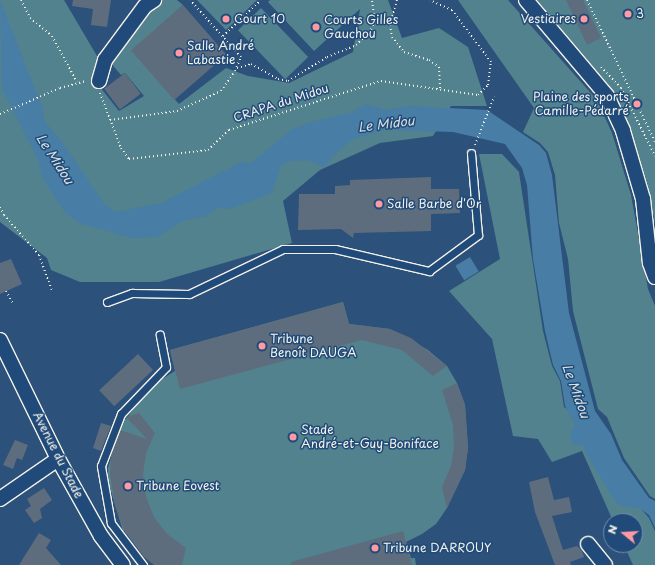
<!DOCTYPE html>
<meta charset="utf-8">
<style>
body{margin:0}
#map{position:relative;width:655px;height:565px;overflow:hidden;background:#2c517b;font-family:"Playpen Sans",sans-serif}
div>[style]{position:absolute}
.green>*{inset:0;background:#52828d;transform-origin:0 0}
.water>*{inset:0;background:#487da5;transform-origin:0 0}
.building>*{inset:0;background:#5e6d7e;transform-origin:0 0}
.path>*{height:2px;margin-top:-1px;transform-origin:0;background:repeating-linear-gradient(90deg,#f4f1e8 0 1px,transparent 0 4px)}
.roads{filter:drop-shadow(1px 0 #f4f1e8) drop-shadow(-1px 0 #f4f1e8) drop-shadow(0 1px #f4f1e8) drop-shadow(0 -1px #f4f1e8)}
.service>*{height:7px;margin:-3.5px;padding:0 3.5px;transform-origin:3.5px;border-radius:3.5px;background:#1f4a7a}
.minor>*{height:14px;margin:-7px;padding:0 7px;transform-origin:7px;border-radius:7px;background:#1f4a7a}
.dots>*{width:11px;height:11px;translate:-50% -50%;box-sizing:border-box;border:2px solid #1f4a7a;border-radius:50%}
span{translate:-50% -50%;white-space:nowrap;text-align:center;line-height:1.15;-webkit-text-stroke:3px #1f4a7a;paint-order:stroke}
.poi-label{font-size:12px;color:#f4f1e8}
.left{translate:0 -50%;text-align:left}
.right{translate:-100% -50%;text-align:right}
.street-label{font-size:12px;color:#f4f1e8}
.water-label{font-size:13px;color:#dae0de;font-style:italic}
.north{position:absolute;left:603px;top:513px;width:40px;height:40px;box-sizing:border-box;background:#1f4a7a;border:1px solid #748da6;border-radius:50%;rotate:288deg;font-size:11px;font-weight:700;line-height:16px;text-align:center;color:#f4f1e8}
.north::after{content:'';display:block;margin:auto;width:14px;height:18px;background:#ff9aa2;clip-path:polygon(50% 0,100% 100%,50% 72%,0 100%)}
</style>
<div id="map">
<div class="green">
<div style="clip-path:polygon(0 0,64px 0,97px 56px,100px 87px,119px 111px,144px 96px,125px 73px,121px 75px,109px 61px,160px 0,177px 0,183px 5px,132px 51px,179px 104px,226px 68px,248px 76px,289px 83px,353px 52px,360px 9px,314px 51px,268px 2px,270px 0,388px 0,402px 38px,439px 28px,468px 47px,487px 106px,451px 106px,433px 136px,380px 143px,320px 170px,283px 201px,292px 243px,159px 282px,80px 282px,51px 270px,47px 258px,0 222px)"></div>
<div style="clip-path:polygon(197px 0,257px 0,226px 30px)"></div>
<div style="clip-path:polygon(458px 0,508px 0,597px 100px,612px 133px,631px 195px,648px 289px,655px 306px,655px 499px,650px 496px,624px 458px,607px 417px,598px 409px,573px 311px,568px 259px,559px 223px,555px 175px,548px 152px,540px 143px,523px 132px,534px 108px)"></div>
<div style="clip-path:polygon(537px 0,655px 0,655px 223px,647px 182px,628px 124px,608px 84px)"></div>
<div style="left:261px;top:8px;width:68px;height:32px;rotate:46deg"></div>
<div style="clip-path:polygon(479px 154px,502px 154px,519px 172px,543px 331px,552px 366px,560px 381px,564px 407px,574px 413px,609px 471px,649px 518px,655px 531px,655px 565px,633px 565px,624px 545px,635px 545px,635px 521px,613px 521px,582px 451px,552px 462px,538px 439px,513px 436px,492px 339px,449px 291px,500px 259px)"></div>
<div style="clip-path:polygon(343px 302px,349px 324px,390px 329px,428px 350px,447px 366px,457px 383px,465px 405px,468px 448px,465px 470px,447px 508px,436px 524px,422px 534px,406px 542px,411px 558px,415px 558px,416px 565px,156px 565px,130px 529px,123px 531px,108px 481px,108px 468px,123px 418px,126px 419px,151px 386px,175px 371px,170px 350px)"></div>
</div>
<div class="water">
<div style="clip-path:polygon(0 0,43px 109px,45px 122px,61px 140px,104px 204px,116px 212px,161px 203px,241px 162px,251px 163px,291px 130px,307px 123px,352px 112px,365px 104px,385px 110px,410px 106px,487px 110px,539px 145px,546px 153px,552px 175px,569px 313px,595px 411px,611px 434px,622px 460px,649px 498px,655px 501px,655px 528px,649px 515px,639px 508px,622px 506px,616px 502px,585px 452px,583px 443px,578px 446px,573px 444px,570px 434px,575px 425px,565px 406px,561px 381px,553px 365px,545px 331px,533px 259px,527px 185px,522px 168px,505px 144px,453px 132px,385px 130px,354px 139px,339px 150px,324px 167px,307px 160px,291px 161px,281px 165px,272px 193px,229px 209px,218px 207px,207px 216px,182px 221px,157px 237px,131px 238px,79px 223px,65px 213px,42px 177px,38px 160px,2px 88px)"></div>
<div style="left:470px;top:257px;width:17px;height:17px;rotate:59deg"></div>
</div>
<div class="building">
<div style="clip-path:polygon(73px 0,111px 0,107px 27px,91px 25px,93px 9px,72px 6px)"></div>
<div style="clip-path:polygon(566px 0,583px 0,601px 38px,587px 45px)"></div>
<div style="left:183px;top:5px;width:66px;height:69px;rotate:49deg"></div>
<div style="left:125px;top:73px;width:26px;height:26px;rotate:53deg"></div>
<div style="clip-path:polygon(431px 177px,431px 189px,459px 189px,460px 213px,431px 214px,431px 231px,354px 233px,353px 238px,341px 229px,298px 230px,299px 194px,335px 194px,335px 186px,350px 185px,350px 180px)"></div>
<div style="clip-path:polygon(11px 259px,22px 284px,0 294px,0 263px)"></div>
<div style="clip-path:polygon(343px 302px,349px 324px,390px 329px,411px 338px,447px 366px,433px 376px,402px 350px,362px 340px,180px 389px,170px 350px)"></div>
<div style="left:138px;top:354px;width:22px;height:53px;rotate:47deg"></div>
<div style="clip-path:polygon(457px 383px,465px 405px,468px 448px,465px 470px,447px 508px,442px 487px,451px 466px,454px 447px,453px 425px,442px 390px)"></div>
<div style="clip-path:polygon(139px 413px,155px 433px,146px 453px,143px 475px,146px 497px,154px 517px,166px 533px,186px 548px,182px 565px,154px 565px,144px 557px,125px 532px,115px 506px,110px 475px,111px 455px,120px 430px,147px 439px,126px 417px)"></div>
<div style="clip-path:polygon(101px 423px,111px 426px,101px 451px,93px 448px)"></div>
<div style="clip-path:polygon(15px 440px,28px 445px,22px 460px,17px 458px,13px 469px,3px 465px)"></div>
<div style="clip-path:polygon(548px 477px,554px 500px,569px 497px,572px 512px,552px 516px,563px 550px,577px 546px,582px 551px,584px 557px,570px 562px,571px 565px,555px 565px,535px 512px,529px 482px)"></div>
<div style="clip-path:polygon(44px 488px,52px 500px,40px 509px,42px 518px,34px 523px,25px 510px,31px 506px,27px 499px)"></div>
<div style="clip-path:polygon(403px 531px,412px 565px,291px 565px,291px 562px)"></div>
<div style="clip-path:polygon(39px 533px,51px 540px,46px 548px,61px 565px,19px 565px)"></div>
</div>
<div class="path">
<div style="left:21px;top:0;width:20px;rotate:63deg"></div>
<div style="left:30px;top:18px;width:28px;rotate:39deg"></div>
<div style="left:52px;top:36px;width:52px;rotate:61.5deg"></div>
<div style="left:397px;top:0;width:26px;rotate:106deg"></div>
<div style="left:390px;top:25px;width:12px;rotate:81deg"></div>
<div style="left:392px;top:37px;width:19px;rotate:51deg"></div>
<div style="left:404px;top:52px;width:26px;rotate:18deg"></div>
<div style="left:429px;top:60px;width:12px;rotate:35deg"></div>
<div style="left:439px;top:67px;width:22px;rotate:87deg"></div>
<div style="left:587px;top:0;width:157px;rotate:64.4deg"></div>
<div style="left:223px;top:36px;width:52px;rotate:-43.5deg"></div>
<div style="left:601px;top:67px;width:29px;rotate:46deg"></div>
<div style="left:621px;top:88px;width:76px;rotate:63.4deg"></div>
<div style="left:237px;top:68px;width:15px;rotate:-16deg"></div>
<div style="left:251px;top:64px;width:31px;rotate:29deg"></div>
<div style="left:278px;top:79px;width:10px;rotate:11deg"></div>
<div style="left:288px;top:81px;width:46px;rotate:-31.6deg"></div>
<div style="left:327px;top:57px;width:31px;rotate:-22deg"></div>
<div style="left:356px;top:45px;width:18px;rotate:-43deg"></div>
<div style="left:369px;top:33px;width:13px;rotate:-61deg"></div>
<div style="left:375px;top:22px;width:22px;rotate:-98deg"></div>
<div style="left:100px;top:93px;width:59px;rotate:69.1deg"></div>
<div style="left:121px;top:148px;width:14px;rotate:54deg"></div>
<div style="left:129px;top:159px;width:80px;rotate:-6.5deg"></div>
<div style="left:208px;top:150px;width:29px;rotate:-44deg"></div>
<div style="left:229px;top:130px;width:160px;rotate:-17.9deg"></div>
<div style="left:381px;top:81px;width:98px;rotate:8.2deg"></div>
<div style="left:478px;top:95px;width:14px;rotate:-45deg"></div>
<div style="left:488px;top:85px;width:23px;rotate:-83deg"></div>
<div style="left:491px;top:62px;width:65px;rotate:-126.9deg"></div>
<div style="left:452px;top:10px;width:24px;rotate:-156deg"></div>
<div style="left:0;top:114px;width:65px;rotate:-23.4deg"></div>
<div style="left:60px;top:88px;width:27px;rotate:-15deg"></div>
<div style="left:110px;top:120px;width:68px;rotate:-7.7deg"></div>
<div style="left:177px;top:111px;width:48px;rotate:-24.4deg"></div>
<div style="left:221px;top:91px;width:24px;rotate:-55deg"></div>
<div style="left:235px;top:71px;width:15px;rotate:-67deg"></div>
<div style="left:241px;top:57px;width:76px;rotate:-131.8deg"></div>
<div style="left:475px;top:145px;width:52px;rotate:-68.4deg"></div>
<div style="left:0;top:207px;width:9px;rotate:63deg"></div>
<div style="left:4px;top:215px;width:53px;rotate:48.8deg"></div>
<div style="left:39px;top:255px;width:37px;rotate:70deg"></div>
<div style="left:6px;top:291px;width:13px;rotate:61deg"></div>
</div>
<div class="roads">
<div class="service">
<div style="left:107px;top:302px;width:27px;rotate:-20deg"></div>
<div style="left:132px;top:293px;width:57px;rotate:1deg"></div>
<div style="left:189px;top:294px;width:104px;rotate:-25.6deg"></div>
<div style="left:283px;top:249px;width:52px"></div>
<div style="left:335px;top:249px;width:97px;rotate:13.2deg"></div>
<div style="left:429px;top:271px;width:61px;rotate:-36.3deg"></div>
<div style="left:478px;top:235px;width:82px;rotate:-94.9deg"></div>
<div style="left:143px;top:565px;width:53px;rotate:-127.3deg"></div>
<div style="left:111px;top:523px;width:58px;rotate:-100deg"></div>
<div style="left:101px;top:466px;width:56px;rotate:-69deg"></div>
<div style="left:121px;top:414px;width:65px;rotate:-46.2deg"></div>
<div style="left:166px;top:367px;width:33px;rotate:-101deg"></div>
</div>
<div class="minor">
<div style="left:526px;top:0;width:126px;rotate:49.8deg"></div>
<div style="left:607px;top:96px;width:38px;rotate:65deg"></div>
<div style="left:623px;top:131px;width:71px;rotate:73.6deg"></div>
<div style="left:643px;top:199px;width:64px;rotate:83.8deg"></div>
<div style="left:650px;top:263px;width:15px;rotate:70deg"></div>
<div style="left:99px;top:81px;width:22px;rotate:-74deg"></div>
<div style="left:105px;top:60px;width:67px;rotate:-53.5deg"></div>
<div style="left:145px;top:6px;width:11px;rotate:-34deg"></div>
<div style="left:0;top:340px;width:132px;rotate:64deg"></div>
<div style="left:58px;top:459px;width:88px;rotate:60.8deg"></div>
<div style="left:101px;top:536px;width:36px;rotate:53deg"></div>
<div style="left:0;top:499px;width:70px;rotate:-34.6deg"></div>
<div style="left:588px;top:544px;width:27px;rotate:51deg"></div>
</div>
</div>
<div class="dots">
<div style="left:628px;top:14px;background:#ff9aa2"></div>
<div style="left:226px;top:19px;background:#ff9aa2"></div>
<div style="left:584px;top:19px;background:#ff9aa2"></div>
<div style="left:316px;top:27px;background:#ff9aa2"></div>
<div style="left:179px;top:53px;background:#ff9aa2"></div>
<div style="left:637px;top:104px;background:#ff9aa2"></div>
<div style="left:379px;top:204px;background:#ff9aa2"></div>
<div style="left:262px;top:346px;background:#ff9aa2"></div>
<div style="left:293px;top:437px;background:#ff9aa2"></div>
<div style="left:128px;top:486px;background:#ff9aa2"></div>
<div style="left:375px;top:548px;background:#ff9aa2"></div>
</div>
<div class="poi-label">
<span class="left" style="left:636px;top:14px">3</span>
<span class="left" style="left:234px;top:19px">Court 10</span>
<span class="right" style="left:576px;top:19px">Vestiaires</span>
<span class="left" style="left:324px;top:27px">Courts Gilles<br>Gauchou</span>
<span class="left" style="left:187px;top:53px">Salle André<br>Labastie</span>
<span class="right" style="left:629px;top:104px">Plaine des sports<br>Camille-Pédarré</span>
<span class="left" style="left:387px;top:204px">Salle Barbe d'Or</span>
<span class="left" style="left:270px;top:346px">Tribune<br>Benoît DAUGA</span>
<span class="left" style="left:301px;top:437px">Stade<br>André-et-Guy-Boniface</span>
<span class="left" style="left:136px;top:486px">Tribune Eovest</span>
<span class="left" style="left:383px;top:548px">Tribune DARROUY</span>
</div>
<div class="street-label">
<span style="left:281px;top:103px;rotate:-18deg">CRAPA du Midou</span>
<span style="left:58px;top:455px;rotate:63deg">Avenue du Stade</span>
</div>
<div class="water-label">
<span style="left:386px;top:124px;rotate:-7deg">Le Midou</span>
<span style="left:55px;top:159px;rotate:57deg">Le Midou</span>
<span style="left:576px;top:391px;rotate:70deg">Le Midou</span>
</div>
<div class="north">N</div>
</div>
